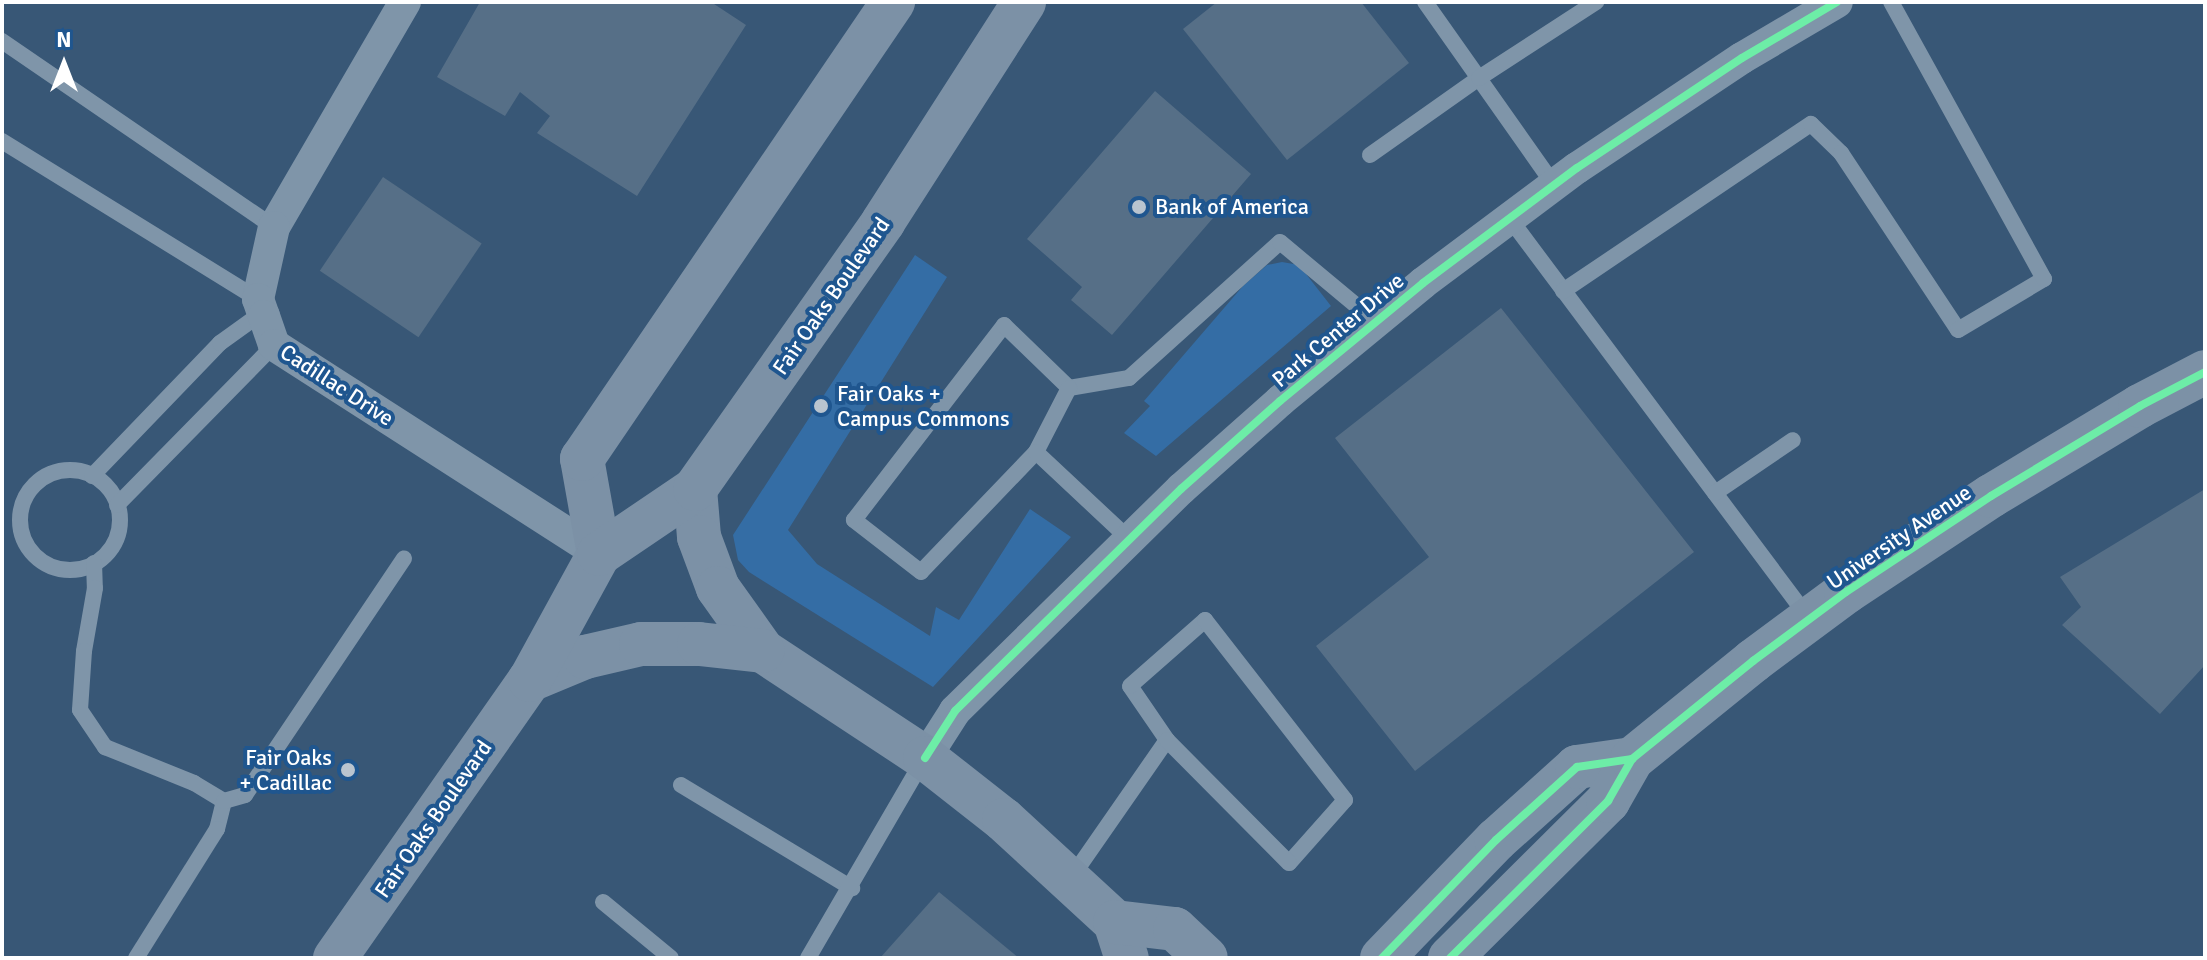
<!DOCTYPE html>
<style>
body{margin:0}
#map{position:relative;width:2207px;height:960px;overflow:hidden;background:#385776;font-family:Signika,sans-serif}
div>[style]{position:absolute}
.green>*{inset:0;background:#346da5}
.building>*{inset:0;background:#566f87;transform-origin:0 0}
.lane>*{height:16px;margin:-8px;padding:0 8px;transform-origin:8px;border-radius:8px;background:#7f95a9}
.lane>.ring{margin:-8px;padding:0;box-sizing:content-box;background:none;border:16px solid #7f95a9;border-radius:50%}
.street>*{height:32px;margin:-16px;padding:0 16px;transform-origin:16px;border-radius:16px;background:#7f95a9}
.secondary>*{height:44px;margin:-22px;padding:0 22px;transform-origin:22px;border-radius:22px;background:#7c91a6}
.cycleway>*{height:8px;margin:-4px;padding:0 4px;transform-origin:4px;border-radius:4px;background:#6deda7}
.dots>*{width:22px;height:22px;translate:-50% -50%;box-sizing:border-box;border:4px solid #1f568f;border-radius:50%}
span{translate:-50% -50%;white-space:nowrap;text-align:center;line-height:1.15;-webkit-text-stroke:8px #1f568f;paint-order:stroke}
.poi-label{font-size:22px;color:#fff}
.left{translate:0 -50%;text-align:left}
.right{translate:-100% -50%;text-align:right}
.street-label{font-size:22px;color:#fff}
.frame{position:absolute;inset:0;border:4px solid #fff;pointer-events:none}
.north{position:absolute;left:24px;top:24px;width:80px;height:80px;-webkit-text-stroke:6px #1f568f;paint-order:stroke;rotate:0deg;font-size:22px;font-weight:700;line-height:32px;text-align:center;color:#fff}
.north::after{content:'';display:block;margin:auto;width:28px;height:36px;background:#fff;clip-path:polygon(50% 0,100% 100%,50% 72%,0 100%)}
</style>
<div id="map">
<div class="green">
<div style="clip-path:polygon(915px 255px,947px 277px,788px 530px,817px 564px,930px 636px,936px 607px,959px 620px,1030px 509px,1071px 537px,933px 687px,749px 572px,738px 560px,733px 535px)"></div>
<div style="clip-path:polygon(1282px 262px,1299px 265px,1331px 306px,1156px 456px,1124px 433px,1150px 406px,1144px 401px,1243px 286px,1267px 265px)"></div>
</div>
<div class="building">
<div style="clip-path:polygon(480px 2px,711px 2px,746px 25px,637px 196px,537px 133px,550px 116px,520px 92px,505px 116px,437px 77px)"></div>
<div style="clip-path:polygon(1217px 2px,1361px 2px,1409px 63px,1287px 160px,1183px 29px)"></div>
<div style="clip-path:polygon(1155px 91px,1251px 174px,1112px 335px,1071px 300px,1082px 287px,1027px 239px)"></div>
<div style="left:383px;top:177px;width:119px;height:113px;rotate:34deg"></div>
<div style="clip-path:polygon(1501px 308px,1694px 552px,1415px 771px,1316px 646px,1429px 557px,1335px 438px)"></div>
<div style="clip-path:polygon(2205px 489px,2205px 665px,2160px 714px,2062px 625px,2081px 607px,2060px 577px)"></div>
<div style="clip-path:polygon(939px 892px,1019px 958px,880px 958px)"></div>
</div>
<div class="lane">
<div style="left:1425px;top:2px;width:224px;rotate:54.8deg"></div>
<div style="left:2px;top:41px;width:330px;rotate:34.4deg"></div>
<div style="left:2px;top:141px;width:301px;rotate:31.7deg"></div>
<div style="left:1370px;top:155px;width:133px;rotate:-35.2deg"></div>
<div style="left:1479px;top:78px;width:140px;rotate:-33deg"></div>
<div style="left:1510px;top:219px;width:498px;rotate:53.2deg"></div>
<div style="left:1563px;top:291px;width:299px;rotate:-34deg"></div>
<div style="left:1811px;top:124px;width:42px;rotate:44deg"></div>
<div style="left:1841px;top:153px;width:212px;rotate:56.5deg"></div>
<div style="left:1958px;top:330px;width:100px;rotate:-30.7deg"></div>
<div style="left:2044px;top:279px;width:316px;rotate:-118.9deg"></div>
<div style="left:1069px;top:388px;width:61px;rotate:-9.5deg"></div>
<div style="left:1129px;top:378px;width:203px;rotate:-42deg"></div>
<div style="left:1280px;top:242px;width:125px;rotate:39.8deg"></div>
<div style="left:1036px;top:452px;width:166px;rotate:133.8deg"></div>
<div style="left:921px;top:572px;width:85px;rotate:-142.2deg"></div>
<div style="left:854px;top:520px;width:246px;rotate:-52.4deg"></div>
<div style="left:1004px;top:325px;width:91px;rotate:44.1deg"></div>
<div style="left:1069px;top:388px;width:72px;rotate:117.3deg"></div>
<div style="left:1036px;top:452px;width:129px;rotate:43.1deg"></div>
<div class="ring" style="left:20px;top:470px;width:84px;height:84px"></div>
<div style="left:92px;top:476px;width:185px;rotate:-46.1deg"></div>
<div style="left:220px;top:343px;width:53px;rotate:-35.8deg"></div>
<div style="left:1715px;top:493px;width:94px;rotate:-34.2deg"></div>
<div style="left:117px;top:505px;width:224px;rotate:-45.5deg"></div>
<div style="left:94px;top:563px;width:25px;rotate:88deg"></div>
<div style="left:95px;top:588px;width:64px;rotate:99.9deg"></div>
<div style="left:84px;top:651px;width:59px;rotate:93.9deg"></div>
<div style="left:80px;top:710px;width:45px;rotate:56deg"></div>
<div style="left:105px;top:747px;width:96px;rotate:22deg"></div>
<div style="left:194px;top:783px;width:35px;rotate:31deg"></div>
<div style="left:224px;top:801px;width:29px;rotate:104deg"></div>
<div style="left:217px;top:829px;width:152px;rotate:122.1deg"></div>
<div style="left:681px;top:785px;width:200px;rotate:31.1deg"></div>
<div style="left:224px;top:801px;width:22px;rotate:-16deg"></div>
<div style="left:245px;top:795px;width:285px;rotate:-56.1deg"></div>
<div style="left:1071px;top:878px;width:168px;rotate:-55.2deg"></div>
<div style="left:1167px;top:740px;width:65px;rotate:-124.4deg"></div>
<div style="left:1130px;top:686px;width:100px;rotate:-41.3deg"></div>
<div style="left:1205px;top:620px;width:228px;rotate:52.1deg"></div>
<div style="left:1345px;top:800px;width:84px;rotate:131.6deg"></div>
<div style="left:1289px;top:863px;width:173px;rotate:-134.8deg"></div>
<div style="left:603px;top:902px;width:88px;rotate:39.5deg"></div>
<div style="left:808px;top:958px;width:230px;rotate:-59.8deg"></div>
</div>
<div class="street">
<div style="left:405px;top:2px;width:260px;rotate:120.2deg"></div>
<div style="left:274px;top:227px;width:74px;rotate:102.5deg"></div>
<div style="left:258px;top:299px;width:18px;rotate:71deg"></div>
<div style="left:264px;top:316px;width:31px;rotate:71deg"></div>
<div style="left:274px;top:345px;width:386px;rotate:32.7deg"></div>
<div style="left:925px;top:758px;width:56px;rotate:-57.4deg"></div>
<div style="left:955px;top:711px;width:317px;rotate:-44.5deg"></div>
<div style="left:1181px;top:489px;width:132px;rotate:-41.6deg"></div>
<div style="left:1280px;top:401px;width:185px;rotate:-39.5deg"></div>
<div style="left:1423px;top:283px;width:192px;rotate:-36.8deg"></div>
<div style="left:1577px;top:168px;width:198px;rotate:-33.7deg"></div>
<div style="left:1742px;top:58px;width:110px;rotate:-30.5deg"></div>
</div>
<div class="secondary">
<div style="left:695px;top:489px;width:48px;rotate:85.2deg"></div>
<div style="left:699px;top:537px;width:54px;rotate:69.6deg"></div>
<div style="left:718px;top:588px;width:77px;rotate:54.5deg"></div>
<div style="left:763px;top:651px;width:194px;rotate:33.4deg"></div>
<div style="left:925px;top:758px;width:100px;rotate:38.1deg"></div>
<div style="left:1004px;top:820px;width:151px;rotate:42.6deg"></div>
<div style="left:1115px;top:922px;width:38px;rotate:72deg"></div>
<div style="left:599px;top:554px;width:97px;rotate:-100.1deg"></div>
<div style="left:582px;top:459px;width:553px;rotate:-55.76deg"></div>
<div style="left:530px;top:680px;width:60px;rotate:-22.7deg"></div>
<div style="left:585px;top:657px;width:57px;rotate:-13.1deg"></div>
<div style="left:641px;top:644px;width:58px"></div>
<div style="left:699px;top:644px;width:64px;rotate:6.2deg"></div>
<div style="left:1115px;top:922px;width:60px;rotate:6.7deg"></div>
<div style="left:1175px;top:929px;width:42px;rotate:43.1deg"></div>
<div style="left:335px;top:958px;width:340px;rotate:-55deg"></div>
<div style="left:530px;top:680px;width:144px;rotate:-61.3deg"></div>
<div style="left:599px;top:554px;width:116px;rotate:-34.1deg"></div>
<div style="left:695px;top:489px;width:327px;rotate:-54.8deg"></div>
<div style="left:883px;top:222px;width:261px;rotate:-57.3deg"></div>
<div style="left:1382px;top:958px;width:164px;rotate:-46deg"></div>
<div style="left:1496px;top:840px;width:109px;rotate:-42deg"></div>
<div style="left:1577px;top:767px;width:56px;rotate:-8.3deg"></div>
<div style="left:1450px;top:958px;width:223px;rotate:-44.8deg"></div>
<div style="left:1608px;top:801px;width:48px;rotate:-60.3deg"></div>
<div style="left:1632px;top:759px;width:156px;rotate:-39deg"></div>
<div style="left:1753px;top:661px;width:116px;rotate:-36.6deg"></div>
<div style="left:1846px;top:592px;width:174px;rotate:-33.5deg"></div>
<div style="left:1991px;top:496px;width:174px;rotate:-31.1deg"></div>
<div style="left:2140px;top:406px;width:73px;rotate:-27.6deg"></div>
</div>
<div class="cycleway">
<div style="left:925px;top:758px;width:56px;rotate:-57.4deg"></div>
<div style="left:955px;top:711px;width:317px;rotate:-44.5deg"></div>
<div style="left:1181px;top:489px;width:132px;rotate:-41.6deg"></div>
<div style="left:1280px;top:401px;width:185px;rotate:-39.5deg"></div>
<div style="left:1423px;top:283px;width:192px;rotate:-36.8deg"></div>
<div style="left:1577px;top:168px;width:198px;rotate:-33.7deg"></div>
<div style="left:1742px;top:58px;width:110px;rotate:-30.5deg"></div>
<div style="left:1382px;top:958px;width:164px;rotate:-46deg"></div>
<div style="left:1496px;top:840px;width:109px;rotate:-42deg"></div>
<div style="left:1577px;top:767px;width:56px;rotate:-8.3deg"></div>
<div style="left:1450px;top:958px;width:223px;rotate:-44.8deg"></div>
<div style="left:1608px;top:801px;width:48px;rotate:-60.3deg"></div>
<div style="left:1632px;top:759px;width:156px;rotate:-39deg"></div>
<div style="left:1753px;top:661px;width:116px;rotate:-36.6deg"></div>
<div style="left:1846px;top:592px;width:174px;rotate:-33.5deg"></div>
<div style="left:1991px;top:496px;width:174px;rotate:-31.1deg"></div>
<div style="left:2140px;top:406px;width:73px;rotate:-27.6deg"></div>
</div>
<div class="dots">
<div style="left:1139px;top:207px;background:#b9c4cf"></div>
<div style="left:821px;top:406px;background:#b9c4cf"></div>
<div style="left:348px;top:770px;background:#b9c4cf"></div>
</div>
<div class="poi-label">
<span class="left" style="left:1155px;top:207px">Bank of America</span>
<span class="left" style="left:837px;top:406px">Fair Oaks +<br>Campus Commons</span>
<span class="right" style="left:332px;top:770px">Fair Oaks<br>+ Cadillac</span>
</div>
<div class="street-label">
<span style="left:831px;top:296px;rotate:-55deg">Fair Oaks Boulevard</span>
<span style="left:1338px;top:330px;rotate:-40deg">Park Center Drive</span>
<span style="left:337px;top:385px;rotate:33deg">Cadillac Drive</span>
<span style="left:1899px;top:537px;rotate:-34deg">University Avenue</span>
<span style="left:433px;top:819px;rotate:-55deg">Fair Oaks Boulevard</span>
</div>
<div class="frame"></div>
<div class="north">N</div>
</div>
